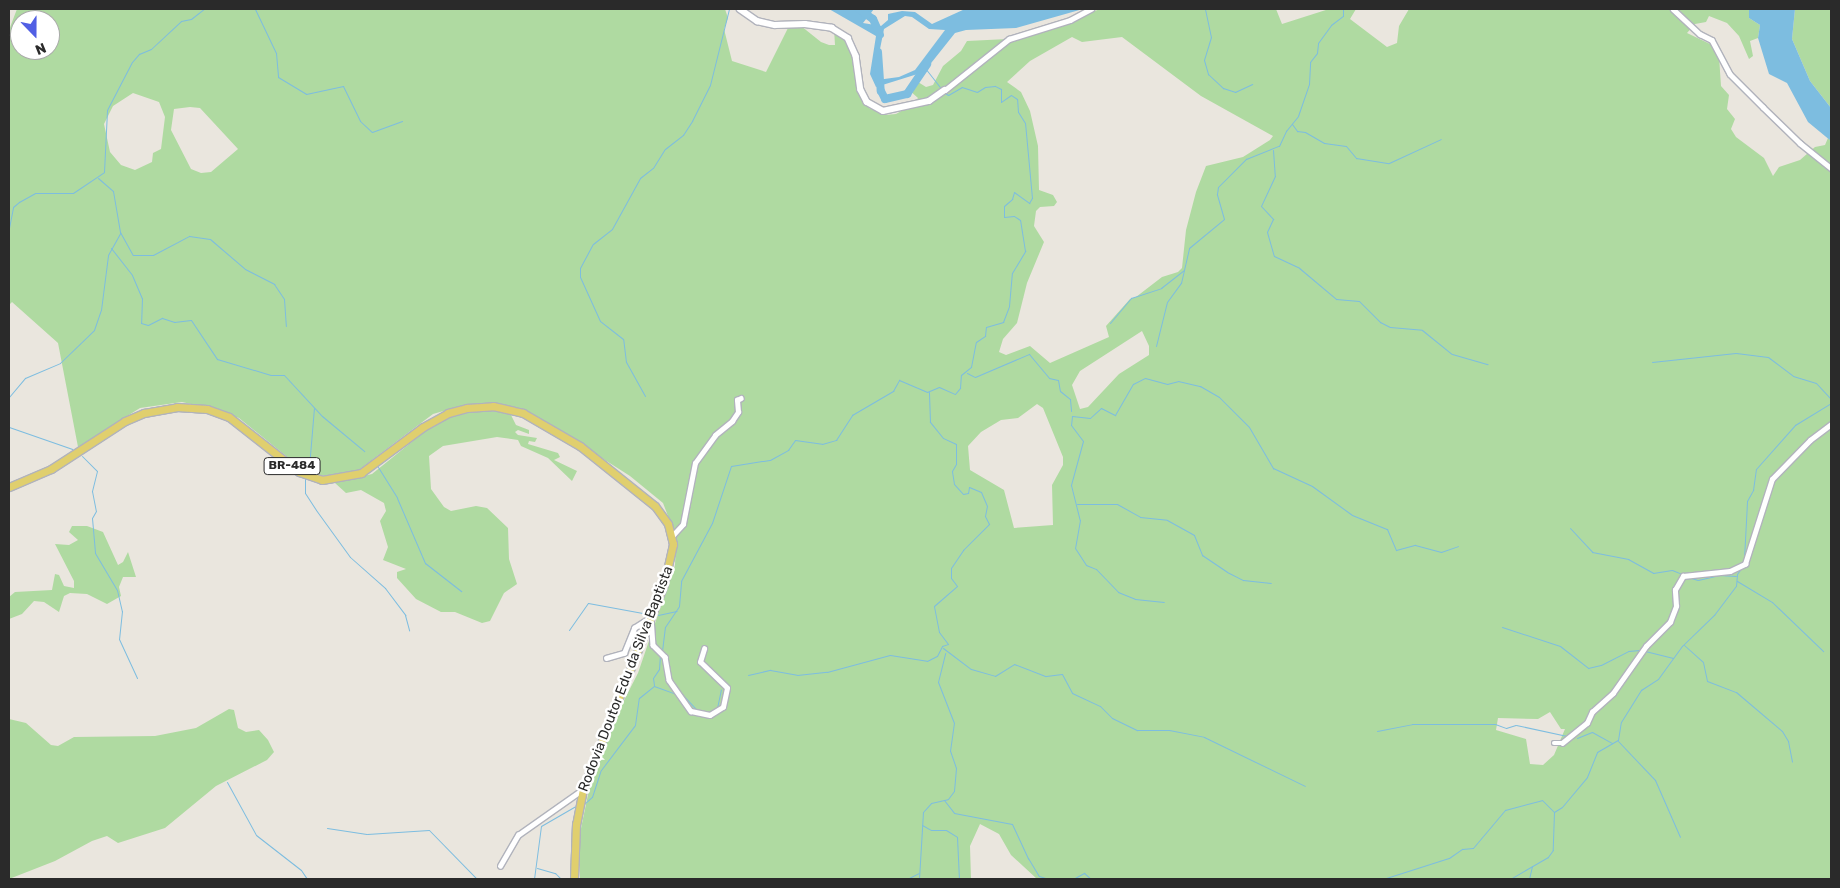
<!DOCTYPE html>
<style>
body{margin:0}
#map{position:relative;width:1840px;height:888px;overflow:hidden;background:#eae6de;font-family:Rubik,sans-serif}
div>[style]{position:absolute}
.green>*{inset:0;background:#afdaa1}
.water>*{inset:0;background:#7dbde0}
.stream>*{height:1px;margin:-0.5px;padding:0 0.5px;transform-origin:0.5px;border-radius:0.5px;background:#7dbde0}
.river>*{height:8px;margin:-4px;padding:0 4px;transform-origin:4px;border-radius:4px;background:#7dbde0}
.roads{filter:drop-shadow(1px 0 #b1b3bc) drop-shadow(-1px 0 #b1b3bc) drop-shadow(0 1px #b1b3bc) drop-shadow(0 -1px #b1b3bc)}
.minor>*{height:4.5px;margin:-2.25px;padding:0 2.25px;transform-origin:2.25px;border-radius:2.25px;background:#fff}
.tertiary>*{height:5.5px;margin:-2.75px;padding:0 2.75px;transform-origin:2.75px;border-radius:2.75px;background:#fff}
.primary>*{height:7px;margin:-3.5px;padding:0 3.5px;transform-origin:3.5px;border-radius:3.5px;background:#e0cf6e}
span{translate:-50% -50%;white-space:nowrap;text-align:center;line-height:1.15;-webkit-text-stroke:5px #fff;paint-order:stroke}
.shield-label span{padding:1px 4px;background:#fff;border:1px solid;border-radius:4px;-webkit-text-stroke-width:0}
.shield-label{font-size:12px;color:#2a2a2a;font-weight:700}
.street-label{font-size:14px;color:#2a2a2a}
.frame{position:absolute;inset:0;border:10px solid #2a2a2a;pointer-events:none}
.north{position:absolute;left:10px;top:10px;width:50px;height:50px;box-sizing:border-box;background:#fff;border:1px solid #aaa;border-radius:50%;rotate:158deg;font-size:14px;font-weight:700;line-height:20px;text-align:center;color:#2a2a2a}
.north::after{content:'';display:block;margin:auto;width:18px;height:22px;background:#515fe4;clip-path:polygon(50% 0,100% 100%,50% 72%,0 100%)}
</style>
<div id="map">
<div class="green">
<div style="clip-path:polygon(evenodd,17px 9px,725px 9px,728px 18px,724px 29px,732px 61px,766px 72px,788px 28px,801px 26px,821px 42px,829px 45px,835px 45px,834px 29px,842px 33px,852px 48px,863px 101px,869px 108px,885px 115px,896px 114px,912px 105px,918px 98px,909px 90px,918px 82px,926px 87px,933px 85px,943px 66px,961px 51px,967px 41px,1026px 38px,1100px 9px,1276px 9px,1282px 24px,1329px 9px,1356px 9px,1350px 19px,1387px 47px,1397px 43px,1399px 26px,1409px 9px,1749px 9px,1749px 18px,1760px 25px,1758px 38px,1750px 41px,1753px 56px,1749px 59px,1739px 36px,1727px 23px,1709px 16px,1706px 22px,1695px 24px,1687px 33px,1710px 44px,1719px 56px,1721px 86px,1729px 95px,1727px 109px,1735px 119px,1731px 129px,1736px 137px,1764px 158px,1773px 176px,1779px 167px,1800px 160px,1815px 147px,1825px 145px,1828px 138px,1831px 141px,1831px 879px,1037px 879px,1011px 855px,999px 834px,980px 824px,970px 846px,971px 879px,580px 879px,580px 833px,590px 785px,612px 724px,638px 673px,675px 565px,676px 537px,663px 503px,630px 476px,536px 416px,499px 403px,461px 406px,433px 414px,356px 472px,336px 477px,311px 474px,301px 468px,239px 418px,218px 410px,182px 402px,140px 408px,78px 447px,58px 343px,12px 302px,9px 305px,9px 30px,17px 9px,20px 20px,50px 20px,50px 50px,20px 50px,20px 20px,17px 9px,1072px 37px,1082px 42px,1122px 37px,1201px 96px,1273px 136px,1270px 140px,1243px 157px,1206px 166px,1196px 192px,1186px 230px,1182px 268px,1178px 272px,1162px 277px,1136px 297px,1130px 299px,1106px 326px,1109px 337px,1050px 363px,1030px 346px,1006px 355px,999px 352px,1003px 339px,1017px 323px,1027px 283px,1044px 242px,1034px 226px,1036px 211px,1040px 207px,1054px 206px,1057px 202px,1053px 195px,1039px 190px,1038px 146px,1030px 111px,1021px 92px,1007px 82px,1030px 61px,1072px 37px,17px 9px,133px 93px,159px 102px,165px 117px,161px 149px,153px 153px,152px 162px,135px 170px,121px 165px,110px 152px,104px 124px,113px 106px,133px 93px,17px 9px,190px 107px,200px 108px,238px 149px,211px 172px,201px 173px,191px 169px,171px 130px,174px 109px,190px 107px,17px 9px,1142px 331px,1149px 346px,1149px 355px,1119px 374px,1088px 407px,1080px 409px,1072px 385px,1080px 371px,1142px 331px,17px 9px,1037px 404px,1043px 408px,1063px 457px,1063px 465px,1052px 485px,1053px 525px,1014px 528px,1004px 490px,970px 470px,968px 446px,981px 432px,1001px 420px,1018px 418px,1037px 404px,17px 9px,1550px 712px,1561px 729px,1565px 729px,1554px 755px,1543px 765px,1530px 764px,1526px 739px,1496px 730px,1498px 718px,1538px 719px,1550px 712px)"></div>
<div style="clip-path:polygon(1795px 9px,1831px 9px,1831px 108px,1810px 81px,1792px 39px)"></div>
<div style="clip-path:polygon(480px 410px,510px 413px,516px 425px,529px 430px,529px 434px,518px 430px,515px 432px,518px 435px,537px 438px,535px 442px,529px 441px,528px 444px,558px 453px,560px 457px,554px 460px,577px 471px,572px 481px,548px 458px,521px 446px,518px 440px,497px 437px,443px 446px,429px 456px,431px 489px,444px 507px,451px 511px,476px 506px,487px 508px,508px 528px,509px 559px,517px 584px,504px 593px,490px 621px,482px 623px,455px 612px,441px 612px,416px 599px,397px 578px,397px 572px,406px 569px,383px 560px,388px 547px,380px 521px,386px 511px,384px 503px,361px 490px,346px 493px,335px 483px,372px 474px,439px 420px)"></div>
<div style="clip-path:polygon(72px 526px,87px 526px,103px 532px,118px 565px,123px 562px,128px 552px,136px 577px,123px 577px,119px 587px,121px 596px,107px 604px,87px 594px,70px 593px,64px 596px,59px 612px,44px 602px,34px 601px,22px 614px,9px 619px,9px 597px,15px 592px,52px 590px,55px 574px,59px 575px,64px 586px,74px 588px,74px 581px,55px 544px,69px 545px,78px 540px,69px 532px)"></div>
<div style="clip-path:polygon(229px 709px,234px 710px,238px 728px,246px 732px,259px 730px,268px 740px,274px 752px,267px 760px,216px 786px,165px 828px,118px 843px,107px 836px,92px 841px,55px 861px,9px 879px,9px 719px,26px 723px,51px 745px,58px 746px,74px 737px,155px 736px,196px 728px)"></div>
</div>
<div class="water">
<div style="clip-path:polygon(evenodd,829px 9px,874px 9px,863px 23px,881px 26px,888px 20px,888px 14px,902px 11px,915px 12px,932px 24px,965px 9px,1083px 9px,1016px 28px,966px 30px,955px 33px,924px 72px,876px 87px,870px 74px,876px 36px,829px 9px,905px 16px,912px 17px,929px 29px,945px 30px,915px 70px,899px 77px,877px 80px,876px 69px,884px 29px,905px 16px)"></div>
<div style="clip-path:polygon(1749px 9px,1795px 9px,1792px 39px,1810px 81px,1831px 108px,1831px 141px,1808px 122px,1787px 83px,1769px 74px,1758px 38px,1760px 25px,1749px 18px)"></div>
</div>
<div class="stream">
<div style="left:255px;top:9px;width:49px;rotate:64.5deg"></div>
<div style="left:276px;top:53px;width:24px;rotate:85deg"></div>
<div style="left:278px;top:77px;width:33px;rotate:31deg"></div>
<div style="left:306px;top:94px;width:38px;rotate:-12deg"></div>
<div style="left:343px;top:86px;width:39px;rotate:64deg"></div>
<div style="left:360px;top:121px;width:16px;rotate:43deg"></div>
<div style="left:372px;top:132px;width:32px;rotate:-20deg"></div>
<div style="left:1205px;top:9px;width:29px;rotate:78deg"></div>
<div style="left:1211px;top:37px;width:24px;rotate:107deg"></div>
<div style="left:1204px;top:60px;width:15px;rotate:74deg"></div>
<div style="left:1208px;top:74px;width:21px;rotate:43deg"></div>
<div style="left:1223px;top:88px;width:13px;rotate:18deg"></div>
<div style="left:1235px;top:92px;width:19px;rotate:-25deg"></div>
<div style="left:925px;top:68px;width:28px;rotate:52deg"></div>
<div style="left:1292px;top:124px;width:9px;rotate:54deg"></div>
<div style="left:1297px;top:131px;width:8px;rotate:7deg"></div>
<div style="left:1305px;top:132px;width:22px;rotate:30deg"></div>
<div style="left:1324px;top:143px;width:22px;rotate:8deg"></div>
<div style="left:1346px;top:146px;width:16px;rotate:50deg"></div>
<div style="left:1356px;top:158px;width:33px;rotate:9deg"></div>
<div style="left:1389px;top:163px;width:57px;rotate:-24.8deg"></div>
<div style="left:1273px;top:150px;width:26px;rotate:86deg"></div>
<div style="left:1275px;top:176px;width:33px;rotate:115deg"></div>
<div style="left:1261px;top:206px;width:18px;rotate:47deg"></div>
<div style="left:1273px;top:219px;width:14px;rotate:115deg"></div>
<div style="left:1267px;top:232px;width:25px;rotate:74deg"></div>
<div style="left:1274px;top:256px;width:26px;rotate:25deg"></div>
<div style="left:1298px;top:267px;width:50px;rotate:40.1deg"></div>
<div style="left:1336px;top:299px;width:23px;rotate:5deg"></div>
<div style="left:1359px;top:301px;width:30px;rotate:45deg"></div>
<div style="left:1380px;top:322px;width:11px;rotate:27deg"></div>
<div style="left:1390px;top:327px;width:32px;rotate:5deg"></div>
<div style="left:1422px;top:330px;width:38px;rotate:39deg"></div>
<div style="left:1452px;top:354px;width:37px;rotate:16deg"></div>
<div style="left:98px;top:178px;width:20px;rotate:41deg"></div>
<div style="left:113px;top:191px;width:42px;rotate:80.3deg"></div>
<div style="left:120px;top:232px;width:26px;rotate:61deg"></div>
<div style="left:133px;top:255px;width:20px"></div>
<div style="left:153px;top:255px;width:41px;rotate:-27.8deg"></div>
<div style="left:189px;top:236px;width:21px;rotate:8deg"></div>
<div style="left:210px;top:239px;width:46px;rotate:40.6deg"></div>
<div style="left:245px;top:269px;width:33px;rotate:27deg"></div>
<div style="left:274px;top:284px;width:18px;rotate:56deg"></div>
<div style="left:284px;top:299px;width:27px;rotate:86deg"></div>
<div style="left:9px;top:228px;width:21px;rotate:-79deg"></div>
<div style="left:13px;top:207px;width:8px;rotate:-40deg"></div>
<div style="left:19px;top:202px;width:18px;rotate:-29deg"></div>
<div style="left:35px;top:193px;width:38px"></div>
<div style="left:73px;top:193px;width:37px;rotate:-34deg"></div>
<div style="left:104px;top:172px;width:62px;rotate:-87.2deg"></div>
<div style="left:107px;top:110px;width:54px;rotate:-62.5deg"></div>
<div style="left:132px;top:62px;width:11px;rotate:-49deg"></div>
<div style="left:139px;top:54px;width:13px;rotate:-23deg"></div>
<div style="left:151px;top:49px;width:41px;rotate:-43deg"></div>
<div style="left:181px;top:21px;width:10px;rotate:-11deg"></div>
<div style="left:191px;top:19px;width:16px;rotate:-38deg"></div>
<div style="left:111px;top:248px;width:34px;rotate:52deg"></div>
<div style="left:132px;top:275px;width:25px;rotate:67deg"></div>
<div style="left:142px;top:298px;width:25px;rotate:92deg"></div>
<div style="left:141px;top:323px;width:7px;rotate:16deg"></div>
<div style="left:148px;top:325px;width:16px;rotate:-27deg"></div>
<div style="left:162px;top:318px;width:13px;rotate:18deg"></div>
<div style="left:174px;top:322px;width:17px;rotate:-7deg"></div>
<div style="left:191px;top:320px;width:47px;rotate:56.3deg"></div>
<div style="left:217px;top:359px;width:56px;rotate:16.5deg"></div>
<div style="left:271px;top:375px;width:13px"></div>
<div style="left:284px;top:375px;width:56px;rotate:47.2deg"></div>
<div style="left:322px;top:416px;width:55px;rotate:39.8deg"></div>
<div style="left:1110px;top:323px;width:33px;rotate:-50deg"></div>
<div style="left:1131px;top:298px;width:32px;rotate:-18deg"></div>
<div style="left:1161px;top:288px;width:29px;rotate:-38deg"></div>
<div style="left:1156px;top:346px;width:45px;rotate:-76deg"></div>
<div style="left:1167px;top:302px;width:24px;rotate:-54deg"></div>
<div style="left:1181px;top:283px;width:36px;rotate:-77deg"></div>
<div style="left:1189px;top:248px;width:45px;rotate:-39.6deg"></div>
<div style="left:1224px;top:219px;width:26px;rotate:-106deg"></div>
<div style="left:1217px;top:194px;width:7px;rotate:-82deg"></div>
<div style="left:1218px;top:187px;width:40px;rotate:-45deg"></div>
<div style="left:1246px;top:159px;width:35px;rotate:-22deg"></div>
<div style="left:1279px;top:146px;width:17px;rotate:-65deg"></div>
<div style="left:1286px;top:131px;width:19px;rotate:-51deg"></div>
<div style="left:1298px;top:116px;width:34px;rotate:-71deg"></div>
<div style="left:1309px;top:84px;width:22px;rotate:-87deg"></div>
<div style="left:1310px;top:62px;width:11px;rotate:-52deg"></div>
<div style="left:1317px;top:53px;width:10px;rotate:-84deg"></div>
<div style="left:1318px;top:43px;width:22px;rotate:-54deg"></div>
<div style="left:1331px;top:25px;width:15px;rotate:-37deg"></div>
<div style="left:1343px;top:16px;width:7px;rotate:-90deg"></div>
<div style="left:1652px;top:362px;width:84px;rotate:-6.1deg"></div>
<div style="left:1736px;top:353px;width:32px;rotate:7deg"></div>
<div style="left:1768px;top:357px;width:31px;rotate:37deg"></div>
<div style="left:1793px;top:376px;width:24px;rotate:17deg"></div>
<div style="left:1816px;top:383px;width:22px;rotate:47deg"></div>
<div style="left:967px;top:373px;width:9px;rotate:27deg"></div>
<div style="left:975px;top:377px;width:59px;rotate:-23.1deg"></div>
<div style="left:1029px;top:354px;width:31px;rotate:50deg"></div>
<div style="left:1049px;top:378px;width:9px;rotate:13deg"></div>
<div style="left:1058px;top:380px;width:11px;rotate:80deg"></div>
<div style="left:1060px;top:391px;width:13px;rotate:39deg"></div>
<div style="left:1070px;top:399px;width:12px;rotate:85deg"></div>
<div style="left:645px;top:396px;width:39px;rotate:-119deg"></div>
<div style="left:626px;top:362px;width:23px;rotate:-97deg"></div>
<div style="left:623px;top:339px;width:29px;rotate:-142deg"></div>
<div style="left:600px;top:321px;width:48px;rotate:-114.4deg"></div>
<div style="left:580px;top:277px;width:9px;rotate:-90deg"></div>
<div style="left:580px;top:268px;width:27px;rotate:-62deg"></div>
<div style="left:593px;top:244px;width:24px;rotate:-38deg"></div>
<div style="left:612px;top:229px;width:58px;rotate:-61.2deg"></div>
<div style="left:640px;top:178px;width:16px;rotate:-38deg"></div>
<div style="left:653px;top:168px;width:22px;rotate:-58deg"></div>
<div style="left:665px;top:149px;width:23px;rotate:-38deg"></div>
<div style="left:683px;top:135px;width:17px;rotate:-57deg"></div>
<div style="left:692px;top:121px;width:40px;rotate:-63.4deg"></div>
<div style="left:710px;top:85px;width:78px;rotate:-76deg"></div>
<div style="left:9px;top:397px;width:25px;rotate:-50deg"></div>
<div style="left:25px;top:378px;width:38px;rotate:-23deg"></div>
<div style="left:60px;top:363px;width:47px;rotate:-44.1deg"></div>
<div style="left:94px;top:330px;width:21px;rotate:-71deg"></div>
<div style="left:101px;top:310px;width:55px;rotate:-82.7deg"></div>
<div style="left:108px;top:255px;width:25px;rotate:-61deg"></div>
<div style="left:1072px;top:416px;width:18px;rotate:6deg"></div>
<div style="left:1090px;top:418px;width:15px;rotate:-42deg"></div>
<div style="left:1101px;top:408px;width:16px;rotate:27deg"></div>
<div style="left:1115px;top:415px;width:36px;rotate:-60deg"></div>
<div style="left:1133px;top:384px;width:13px;rotate:-27deg"></div>
<div style="left:1145px;top:378px;width:23px;rotate:15deg"></div>
<div style="left:1167px;top:384px;width:11px;rotate:-15deg"></div>
<div style="left:1178px;top:381px;width:23px;rotate:13deg"></div>
<div style="left:1200px;top:386px;width:22px;rotate:30deg"></div>
<div style="left:1219px;top:397px;width:42px;rotate:45deg"></div>
<div style="left:1249px;top:427px;width:48px;rotate:59.7deg"></div>
<div style="left:1273px;top:468px;width:43px;rotate:24.8deg"></div>
<div style="left:1312px;top:486px;width:49px;rotate:35.9deg"></div>
<div style="left:1352px;top:515px;width:38px;rotate:22deg"></div>
<div style="left:1387px;top:529px;width:23px;rotate:67deg"></div>
<div style="left:1396px;top:550px;width:20px;rotate:-15deg"></div>
<div style="left:1415px;top:545px;width:27px;rotate:15deg"></div>
<div style="left:1441px;top:552px;width:18px;rotate:-19deg"></div>
<div style="left:1072px;top:416px;width:9px;rotate:96deg"></div>
<div style="left:1071px;top:425px;width:20px;rotate:53deg"></div>
<div style="left:1083px;top:441px;width:46px;rotate:105.3deg"></div>
<div style="left:1071px;top:485px;width:36px;rotate:76deg"></div>
<div style="left:1080px;top:520px;width:28px;rotate:100deg"></div>
<div style="left:1075px;top:548px;width:20px;rotate:57deg"></div>
<div style="left:1086px;top:565px;width:11px;rotate:22deg"></div>
<div style="left:1096px;top:569px;width:32px;rotate:46deg"></div>
<div style="left:1118px;top:592px;width:18px;rotate:22deg"></div>
<div style="left:1135px;top:599px;width:29px;rotate:6deg"></div>
<div style="left:9px;top:427px;width:67px;rotate:19.2deg"></div>
<div style="left:82px;top:456px;width:21px;rotate:45deg"></div>
<div style="left:97px;top:471px;width:21px;rotate:104deg"></div>
<div style="left:92px;top:491px;width:20px;rotate:79deg"></div>
<div style="left:96px;top:511px;width:8px;rotate:120deg"></div>
<div style="left:92px;top:518px;width:35px;rotate:85deg"></div>
<div style="left:95px;top:553px;width:43px;rotate:59.3deg"></div>
<div style="left:117px;top:590px;width:22px;rotate:77deg"></div>
<div style="left:122px;top:611px;width:28px;rotate:96deg"></div>
<div style="left:119px;top:639px;width:43px;rotate:65.2deg"></div>
<div style="left:309px;top:467px;width:59px;rotate:-85.2deg"></div>
<div style="left:378px;top:467px;width:36px;rotate:58deg"></div>
<div style="left:397px;top:498px;width:71px;rotate:66.7deg"></div>
<div style="left:425px;top:563px;width:46px;rotate:37.9deg"></div>
<div style="left:305px;top:479px;width:14px;rotate:90deg"></div>
<div style="left:305px;top:493px;width:20px;rotate:57deg"></div>
<div style="left:316px;top:510px;width:58px;rotate:54.1deg"></div>
<div style="left:350px;top:557px;width:47px;rotate:41.5deg"></div>
<div style="left:385px;top:588px;width:34px;rotate:53deg"></div>
<div style="left:405px;top:615px;width:16px;rotate:75deg"></div>
<div style="left:1077px;top:504px;width:40px"></div>
<div style="left:1117px;top:504px;width:26px;rotate:29deg"></div>
<div style="left:1140px;top:517px;width:27px;rotate:6deg"></div>
<div style="left:1167px;top:520px;width:31px;rotate:29deg"></div>
<div style="left:1194px;top:535px;width:22px;rotate:68deg"></div>
<div style="left:1202px;top:555px;width:30px;rotate:34deg"></div>
<div style="left:1227px;top:572px;width:18px;rotate:27deg"></div>
<div style="left:1243px;top:580px;width:28px;rotate:6deg"></div>
<div style="left:1570px;top:528px;width:33px;rotate:47deg"></div>
<div style="left:1592px;top:552px;width:37px;rotate:11deg"></div>
<div style="left:1628px;top:559px;width:29px;rotate:29deg"></div>
<div style="left:1653px;top:573px;width:19px;rotate:-9deg"></div>
<div style="left:1672px;top:570px;width:11px;rotate:22deg"></div>
<div style="left:1744px;top:559px;width:58px;rotate:-87deg"></div>
<div style="left:1747px;top:501px;width:13px;rotate:-61deg"></div>
<div style="left:1753px;top:490px;width:21px;rotate:-82deg"></div>
<div style="left:1756px;top:469px;width:59px;rotate:-48.4deg"></div>
<div style="left:1795px;top:425px;width:42px;rotate:-31.4deg"></div>
<div style="left:1688px;top:577px;width:10px;rotate:17deg"></div>
<div style="left:1698px;top:580px;width:22px;rotate:-13deg"></div>
<div style="left:1719px;top:575px;width:17px;rotate:3deg"></div>
<div style="left:1737px;top:581px;width:41px;rotate:31deg"></div>
<div style="left:1772px;top:602px;width:71px;rotate:43.9deg"></div>
<div style="left:658px;top:615px;width:19px;rotate:-12deg"></div>
<div style="left:1502px;top:627px;width:61px;rotate:18.1deg"></div>
<div style="left:1560px;top:646px;width:36px;rotate:38deg"></div>
<div style="left:1588px;top:668px;width:13px;rotate:-13deg"></div>
<div style="left:1601px;top:665px;width:30px;rotate:-27deg"></div>
<div style="left:1628px;top:651px;width:12px;rotate:-5deg"></div>
<div style="left:569px;top:630px;width:33px;rotate:-55deg"></div>
<div style="left:588px;top:603px;width:61px;rotate:10.4deg"></div>
<div style="left:1684px;top:645px;width:25px;rotate:42deg"></div>
<div style="left:1703px;top:662px;width:19px;rotate:78deg"></div>
<div style="left:1707px;top:681px;width:31px;rotate:21deg"></div>
<div style="left:1736px;top:692px;width:60px;rotate:40.3deg"></div>
<div style="left:1782px;top:731px;width:12px;rotate:59deg"></div>
<div style="left:1788px;top:741px;width:21px;rotate:79deg"></div>
<div style="left:943px;top:648px;width:35px;rotate:37deg"></div>
<div style="left:971px;top:669px;width:25px;rotate:16deg"></div>
<div style="left:995px;top:676px;width:22px;rotate:-32deg"></div>
<div style="left:1014px;top:664px;width:34px;rotate:21deg"></div>
<div style="left:1046px;top:676px;width:16px;rotate:-7deg"></div>
<div style="left:1062px;top:674px;width:21px;rotate:62deg"></div>
<div style="left:1072px;top:693px;width:31px;rotate:25deg"></div>
<div style="left:1100px;top:706px;width:17px;rotate:45deg"></div>
<div style="left:1112px;top:718px;width:28px;rotate:26deg"></div>
<div style="left:1137px;top:730px;width:32px"></div>
<div style="left:1169px;top:730px;width:36px;rotate:11deg"></div>
<div style="left:1204px;top:737px;width:112px;rotate:25.9deg"></div>
<div style="left:662px;top:651px;width:24px;rotate:-83deg"></div>
<div style="left:665px;top:627px;width:25px;rotate:-56deg"></div>
<div style="left:679px;top:606px;width:25px;rotate:-85deg"></div>
<div style="left:681px;top:581px;width:66px;rotate:-61.9deg"></div>
<div style="left:712px;top:523px;width:60px;rotate:-71.6deg"></div>
<div style="left:731px;top:466px;width:39px;rotate:-9deg"></div>
<div style="left:770px;top:460px;width:21px;rotate:-29deg"></div>
<div style="left:788px;top:450px;width:12px;rotate:-55deg"></div>
<div style="left:795px;top:440px;width:27px;rotate:8deg"></div>
<div style="left:822px;top:444px;width:15px;rotate:-16deg"></div>
<div style="left:836px;top:440px;width:30px;rotate:-57deg"></div>
<div style="left:852px;top:415px;width:48px;rotate:-30.3deg"></div>
<div style="left:893px;top:391px;width:13px;rotate:-61deg"></div>
<div style="left:899px;top:380px;width:30px;rotate:23deg"></div>
<div style="left:927px;top:392px;width:13px;rotate:-23deg"></div>
<div style="left:939px;top:387px;width:17px;rotate:24deg"></div>
<div style="left:955px;top:394px;width:8px;rotate:-50deg"></div>
<div style="left:960px;top:388px;width:13px;rotate:-86deg"></div>
<div style="left:961px;top:375px;width:13px;rotate:-39deg"></div>
<div style="left:971px;top:367px;width:25px;rotate:-79deg"></div>
<div style="left:976px;top:342px;width:11px;rotate:-34deg"></div>
<div style="left:985px;top:336px;width:9px;rotate:-84deg"></div>
<div style="left:986px;top:327px;width:18px;rotate:-16deg"></div>
<div style="left:1003px;top:322px;width:17px;rotate:-69deg"></div>
<div style="left:1009px;top:306px;width:33px;rotate:-85deg"></div>
<div style="left:1012px;top:273px;width:26px;rotate:-59deg"></div>
<div style="left:1025px;top:251px;width:31px;rotate:-99deg"></div>
<div style="left:1020px;top:220px;width:7px;rotate:-146deg"></div>
<div style="left:1014px;top:216px;width:10px;rotate:174deg"></div>
<div style="left:1004px;top:217px;width:11px;rotate:-90deg"></div>
<div style="left:1004px;top:206px;width:11px;rotate:-41deg"></div>
<div style="left:1012px;top:199px;width:7px;rotate:-74deg"></div>
<div style="left:1014px;top:192px;width:19px;rotate:36deg"></div>
<div style="left:1029px;top:203px;width:6px;rotate:-59deg"></div>
<div style="left:1032px;top:198px;width:75px;rotate:-95.3deg"></div>
<div style="left:1025px;top:123px;width:13px;rotate:-122deg"></div>
<div style="left:1018px;top:112px;width:13px;rotate:-94deg"></div>
<div style="left:1017px;top:99px;width:7px;rotate:-146deg"></div>
<div style="left:1011px;top:95px;width:12px;rotate:145deg"></div>
<div style="left:1001px;top:102px;width:13px;rotate:-90deg"></div>
<div style="left:1001px;top:89px;width:7px;rotate:-153deg"></div>
<div style="left:995px;top:86px;width:10px;rotate:174deg"></div>
<div style="left:985px;top:87px;width:9px;rotate:148deg"></div>
<div style="left:977px;top:92px;width:16px;rotate:-162deg"></div>
<div style="left:962px;top:87px;width:16px;rotate:150deg"></div>
<div style="left:948px;top:95px;width:4px;rotate:-146deg"></div>
<div style="left:1645px;top:651px;width:29px;rotate:14deg"></div>
<div style="left:748px;top:675px;width:23px;rotate:-13deg"></div>
<div style="left:770px;top:670px;width:27px;rotate:10deg"></div>
<div style="left:797px;top:675px;width:30px;rotate:-6deg"></div>
<div style="left:827px;top:672px;width:65px;rotate:-15.1deg"></div>
<div style="left:890px;top:655px;width:37px;rotate:9deg"></div>
<div style="left:927px;top:661px;width:11px;rotate:-27deg"></div>
<div style="left:937px;top:656px;width:11px;rotate:-63deg"></div>
<div style="left:942px;top:646px;width:6px;rotate:-18deg"></div>
<div style="left:948px;top:644px;width:15px;rotate:-127deg"></div>
<div style="left:939px;top:632px;width:26px;rotate:-101deg"></div>
<div style="left:934px;top:606px;width:30px;rotate:-41deg"></div>
<div style="left:957px;top:586px;width:10px;rotate:-127deg"></div>
<div style="left:951px;top:578px;width:10px;rotate:-90deg"></div>
<div style="left:951px;top:568px;width:22px;rotate:-56deg"></div>
<div style="left:963px;top:550px;width:37px;rotate:-45deg"></div>
<div style="left:989px;top:524px;width:9px;rotate:-117deg"></div>
<div style="left:985px;top:516px;width:10px;rotate:-79deg"></div>
<div style="left:987px;top:506px;width:15px;rotate:-113deg"></div>
<div style="left:981px;top:492px;width:13px;rotate:-157deg"></div>
<div style="left:969px;top:487px;width:6px;rotate:99deg"></div>
<div style="left:968px;top:493px;width:5px;rotate:169deg"></div>
<div style="left:963px;top:494px;width:13px;rotate:-132deg"></div>
<div style="left:954px;top:484px;width:13px;rotate:-99deg"></div>
<div style="left:952px;top:471px;width:8px;rotate:-60deg"></div>
<div style="left:956px;top:464px;width:20px;rotate:-90deg"></div>
<div style="left:956px;top:444px;width:14px;rotate:-155deg"></div>
<div style="left:943px;top:438px;width:21px;rotate:-129deg"></div>
<div style="left:930px;top:422px;width:30px;rotate:-92deg"></div>
<div style="left:654px;top:685px;width:7px;rotate:-98deg"></div>
<div style="left:653px;top:678px;width:11px;rotate:-56deg"></div>
<div style="left:659px;top:669px;width:14px;rotate:-86deg"></div>
<div style="left:682px;top:694px;width:23px;rotate:47deg"></div>
<div style="left:717px;top:708px;width:19px;rotate:-78deg"></div>
<div style="left:1377px;top:731px;width:36px;rotate:-11deg"></div>
<div style="left:1412px;top:724px;width:83px"></div>
<div style="left:1495px;top:724px;width:12px;rotate:20deg"></div>
<div style="left:1506px;top:728px;width:10px;rotate:-17deg"></div>
<div style="left:1516px;top:725px;width:52px;rotate:12.2deg"></div>
<div style="left:1577px;top:738px;width:16px;rotate:-22deg"></div>
<div style="left:1592px;top:732px;width:23px;rotate:29deg"></div>
<div style="left:1618px;top:741px;width:54px;rotate:46.5deg"></div>
<div style="left:1655px;top:780px;width:62px;rotate:66.3deg"></div>
<div style="left:227px;top:782px;width:60px;rotate:61.3deg"></div>
<div style="left:256px;top:835px;width:57px;rotate:37.9deg"></div>
<div style="left:301px;top:870px;width:11px;rotate:56deg"></div>
<div style="left:944px;top:800px;width:16px;rotate:52deg"></div>
<div style="left:954px;top:813px;width:59px;rotate:10.7deg"></div>
<div style="left:1012px;top:824px;width:38px;rotate:65deg"></div>
<div style="left:1028px;top:858px;width:21px;rotate:59deg"></div>
<div style="left:1039px;top:876px;width:9px;rotate:18deg"></div>
<div style="left:583px;top:805px;width:12px;rotate:-42deg"></div>
<div style="left:592px;top:797px;width:28px;rotate:-72deg"></div>
<div style="left:601px;top:770px;width:56px;rotate:-52.9deg"></div>
<div style="left:635px;top:725px;width:27px;rotate:-82deg"></div>
<div style="left:639px;top:698px;width:19px;rotate:-39deg"></div>
<div style="left:654px;top:686px;width:23px;rotate:20deg"></div>
<div style="left:1554px;top:812px;width:9px;rotate:-32deg"></div>
<div style="left:1562px;top:807px;width:39px;rotate:-50deg"></div>
<div style="left:1587px;top:777px;width:27px;rotate:-68deg"></div>
<div style="left:1597px;top:752px;width:24px;rotate:-30deg"></div>
<div style="left:1618px;top:740px;width:18px;rotate:-81deg"></div>
<div style="left:1621px;top:722px;width:38px;rotate:-58deg"></div>
<div style="left:1641px;top:690px;width:20px;rotate:-33deg"></div>
<div style="left:1658px;top:679px;width:41px;rotate:-54deg"></div>
<div style="left:1682px;top:646px;width:45px;rotate:-44.1deg"></div>
<div style="left:1714px;top:615px;width:36px;rotate:-53deg"></div>
<div style="left:1736px;top:586px;width:12px;rotate:-85deg"></div>
<div style="left:1737px;top:574px;width:9px;rotate:-54deg"></div>
<div style="left:922px;top:825px;width:10px;rotate:29deg"></div>
<div style="left:931px;top:830px;width:15px"></div>
<div style="left:946px;top:830px;width:13px;rotate:32deg"></div>
<div style="left:957px;top:837px;width:42px;rotate:87.3deg"></div>
<div style="left:327px;top:828px;width:40px;rotate:8.5deg"></div>
<div style="left:367px;top:834px;width:62px;rotate:-3.7deg"></div>
<div style="left:429px;top:830px;width:69px;rotate:45.6deg"></div>
<div style="left:537px;top:868px;width:19px;rotate:16deg"></div>
<div style="left:555px;top:873px;width:8px;rotate:45deg"></div>
<div style="left:534px;top:879px;width:53px;rotate:-82.5deg"></div>
<div style="left:541px;top:826px;width:39px;rotate:-30deg"></div>
<div style="left:907px;top:879px;width:13px;rotate:-27deg"></div>
<div style="left:919px;top:879px;width:67px;rotate:-86.6deg"></div>
<div style="left:923px;top:812px;width:12px;rotate:-48deg"></div>
<div style="left:931px;top:803px;width:17px;rotate:-13deg"></div>
<div style="left:948px;top:799px;width:10px;rotate:-53deg"></div>
<div style="left:954px;top:791px;width:23px;rotate:-85deg"></div>
<div style="left:956px;top:768px;width:18px;rotate:-109deg"></div>
<div style="left:950px;top:751px;width:28px;rotate:-82deg"></div>
<div style="left:954px;top:723px;width:44px;rotate:-111.3deg"></div>
<div style="left:938px;top:682px;width:30px;rotate:-76deg"></div>
<div style="left:1073px;top:879px;width:13px;rotate:-29deg"></div>
<div style="left:1084px;top:873px;width:9px;rotate:41deg"></div>
<div style="left:1383px;top:879px;width:69px;rotate:-17.7deg"></div>
<div style="left:1449px;top:858px;width:16px;rotate:-35deg"></div>
<div style="left:1462px;top:849px;width:11px;rotate:-5deg"></div>
<div style="left:1473px;top:848px;width:50px;rotate:-49.9deg"></div>
<div style="left:1505px;top:810px;width:38px;rotate:-15deg"></div>
<div style="left:1542px;top:800px;width:17px;rotate:45deg"></div>
<div style="left:1554px;top:812px;width:38px;rotate:92deg"></div>
<div style="left:1553px;top:850px;width:9px;rotate:126deg"></div>
<div style="left:1548px;top:857px;width:44px;rotate:149.9deg"></div>
<div style="left:1529px;top:879px;width:13px;rotate:-77deg"></div>
</div>
<div class="river">
<div style="left:859px;top:9px;width:17px;rotate:36deg"></div>
<div style="left:873px;top:19px;width:17px;rotate:66deg"></div>
<div style="left:878px;top:52px;width:39px;rotate:86deg"></div>
<div style="left:881px;top:91px;width:9px;rotate:63deg"></div>
<div style="left:885px;top:99px;width:23px;rotate:-13deg"></div>
<div style="left:907px;top:94px;width:36px;rotate:-56deg"></div>
</div>
<div class="roads">
<div class="minor">
<div style="left:1673px;top:9px;width:37px;rotate:43deg"></div>
<div style="left:1700px;top:34px;width:13px;rotate:27deg"></div>
<div style="left:1712px;top:40px;width:38px;rotate:62deg"></div>
<div style="left:1730px;top:74px;width:47px;rotate:45deg"></div>
<div style="left:1763px;top:107px;width:52px;rotate:44.2deg"></div>
<div style="left:1800px;top:143px;width:40px;rotate:39deg"></div>
<div style="left:945px;top:90px;width:82px;rotate:-38.6deg"></div>
<div style="left:1009px;top:39px;width:64px;rotate:-17.3deg"></div>
<div style="left:1070px;top:20px;width:24px;rotate:-28deg"></div>
<div style="left:672px;top:536px;width:16px;rotate:-47deg"></div>
<div style="left:683px;top:524px;width:62px;rotate:-78.9deg"></div>
<div style="left:695px;top:463px;width:34px;rotate:-54deg"></div>
<div style="left:715px;top:435px;width:22px;rotate:-39deg"></div>
<div style="left:732px;top:421px;width:11px;rotate:-56deg"></div>
<div style="left:738px;top:412px;width:12px;rotate:-95deg"></div>
<div style="left:737px;top:400px;width:4px;rotate:-27deg"></div>
<div style="left:606px;top:658px;width:19px;rotate:-16deg"></div>
<div style="left:624px;top:653px;width:27px;rotate:-68deg"></div>
<div style="left:634px;top:628px;width:20px;rotate:-33deg"></div>
<div style="left:651px;top:617px;width:28px;rotate:86deg"></div>
<div style="left:653px;top:645px;width:17px;rotate:45deg"></div>
<div style="left:665px;top:657px;width:23px;rotate:80deg"></div>
<div style="left:669px;top:680px;width:38px;rotate:55deg"></div>
<div style="left:691px;top:711px;width:19px;rotate:12deg"></div>
<div style="left:710px;top:715px;width:15px;rotate:-32deg"></div>
<div style="left:723px;top:707px;width:19px;rotate:-78deg"></div>
<div style="left:727px;top:688px;width:37px;rotate:-136deg"></div>
<div style="left:700px;top:662px;width:14px;rotate:-73deg"></div>
<div style="left:1554px;top:743px;width:8px"></div>
<div style="left:1562px;top:743px;width:32px;rotate:-39deg"></div>
<div style="left:1587px;top:723px;width:12px;rotate:-66deg"></div>
<div style="left:1592px;top:712px;width:28px;rotate:-42deg"></div>
<div style="left:1613px;top:693px;width:57px;rotate:-54.9deg"></div>
<div style="left:1646px;top:646px;width:34px;rotate:-45deg"></div>
<div style="left:1670px;top:622px;width:17px;rotate:-69deg"></div>
<div style="left:1676px;top:606px;width:16px;rotate:-94deg"></div>
<div style="left:1675px;top:590px;width:16px;rotate:-60deg"></div>
<div style="left:1683px;top:576px;width:47px;rotate:-6.1deg"></div>
<div style="left:1730px;top:571px;width:17px;rotate:-25deg"></div>
<div style="left:1745px;top:564px;width:89px;rotate:-72.4deg"></div>
<div style="left:1772px;top:479px;width:54px;rotate:-45.7deg"></div>
<div style="left:1810px;top:440px;width:26px;rotate:-37deg"></div>
<div style="left:500px;top:866px;width:36px;rotate:-60deg"></div>
<div style="left:518px;top:835px;width:78px;rotate:-35.1deg"></div>
</div>
<div class="tertiary">
<div style="left:740px;top:9px;width:21px;rotate:35deg"></div>
<div style="left:757px;top:21px;width:18px;rotate:13deg"></div>
<div style="left:775px;top:25px;width:30px;rotate:-2deg"></div>
<div style="left:805px;top:24px;width:27px;rotate:8deg"></div>
<div style="left:832px;top:28px;width:19px;rotate:32deg"></div>
<div style="left:848px;top:38px;width:20px;rotate:66deg"></div>
<div style="left:856px;top:56px;width:34px;rotate:82deg"></div>
<div style="left:861px;top:90px;width:13px;rotate:63deg"></div>
<div style="left:867px;top:102px;width:18px;rotate:29deg"></div>
<div style="left:883px;top:111px;width:47px;rotate:-12.3deg"></div>
<div style="left:929px;top:101px;width:19px;rotate:-35deg"></div>
</div>
<div class="primary">
<div style="left:9px;top:487px;width:46px;rotate:-23.2deg"></div>
<div style="left:51px;top:469px;width:88px;rotate:-33deg"></div>
<div style="left:125px;top:421px;width:21px;rotate:-23deg"></div>
<div style="left:144px;top:413px;width:34px;rotate:-10deg"></div>
<div style="left:177px;top:407px;width:30px;rotate:4deg"></div>
<div style="left:207px;top:409px;width:23px;rotate:20deg"></div>
<div style="left:229px;top:417px;width:89px;rotate:38.2deg"></div>
<div style="left:299px;top:472px;width:24px;rotate:19deg"></div>
<div style="left:322px;top:480px;width:40px;rotate:-10deg"></div>
<div style="left:361px;top:473px;width:77px;rotate:-36.6deg"></div>
<div style="left:423px;top:427px;width:29px;rotate:-29deg"></div>
<div style="left:448px;top:413px;width:20px;rotate:-15deg"></div>
<div style="left:467px;top:408px;width:26px;rotate:-4deg"></div>
<div style="left:493px;top:406px;width:31px;rotate:13deg"></div>
<div style="left:523px;top:413px;width:66px;rotate:30.1deg"></div>
<div style="left:580px;top:446px;width:96px;rotate:38.7deg"></div>
<div style="left:655px;top:506px;width:22px;rotate:54deg"></div>
<div style="left:668px;top:524px;width:21px;rotate:76deg"></div>
<div style="left:673px;top:544px;width:41px;rotate:102.7deg"></div>
<div style="left:664px;top:584px;width:220px;rotate:111.6deg"></div>
<div style="left:583px;top:789px;width:36px;rotate:101deg"></div>
<div style="left:576px;top:824px;width:55px;rotate:92.1deg"></div>
</div>
</div>
<div class="shield-label">
<span style="left:292px;top:466px">BR-484</span>
</div>
<div class="street-label">
<span style="left:626px;top:679px;rotate:-69deg">Rodovia Doutor Edu da Silva Baptista</span>
</div>
<div class="frame"></div>
<div class="north">N</div>
</div>
